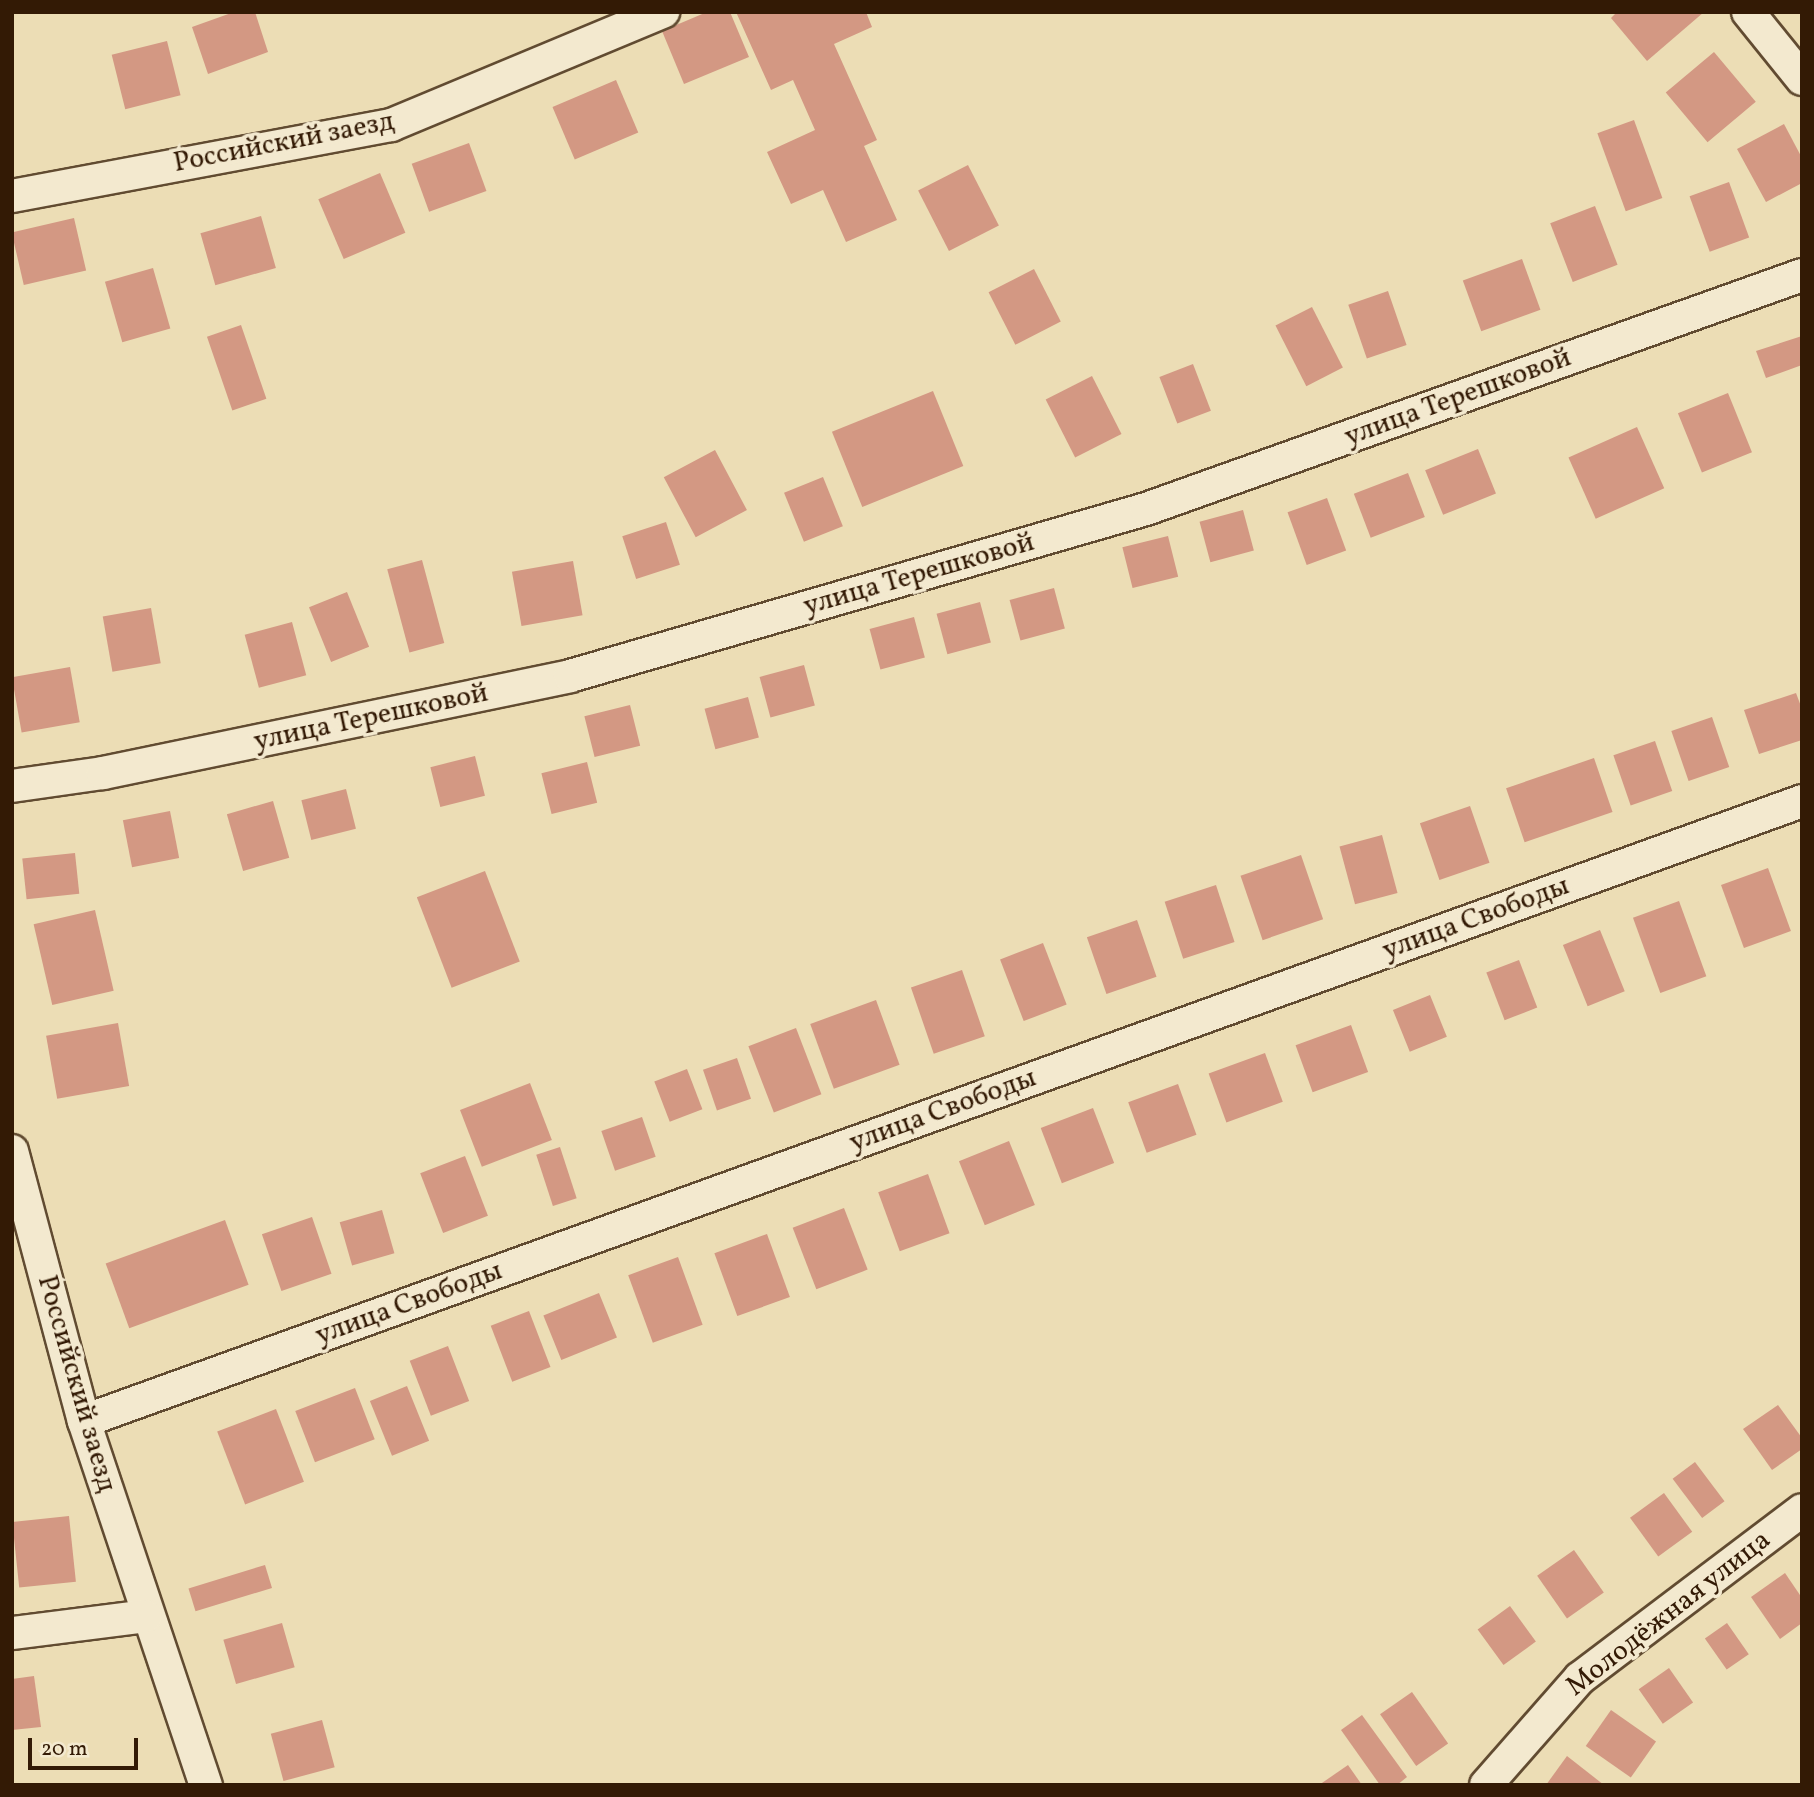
<!DOCTYPE html>
<meta charset="utf-8">
<style>
body{margin:0}
#map{position:relative;width:1814px;height:1797px;overflow:hidden;background:#ecddb5;font-family:Vollkorn,serif}
div>[style]{position:absolute}
.building>*{inset:0;background:#d39883;transform-origin:0 0}
.roads{filter:drop-shadow(2px 0 #614b31) drop-shadow(-2px 0 #614b31) drop-shadow(0 2px #614b31) drop-shadow(0 -2px #614b31)}
.minor>*{height:32px;margin:-16px;padding:0 16px;transform-origin:16px;border-radius:16px;background:#f3e9cf}
span{translate:-50% -50%;white-space:nowrap;text-align:center;line-height:1.15;-webkit-text-stroke:7px #f3e9cf;paint-order:stroke}
.street-label{font-size:28px;color:#331a05}
.frame{position:absolute;inset:0;border:14px solid #331a05;pointer-events:none}
.scale{position:absolute;left:28px;top:1738px;width:110px;height:32px;box-sizing:border-box;border:4px solid #331a05;border-top:0;padding-left:9px;font-size:21px;line-height:24px;white-space:nowrap;color:#331a05;-webkit-text-stroke:5px #f3e9cf;paint-order:stroke}
</style>
<div id="map">
<div class="building">
<div style="clip-path:polygon(234px 12px,255px 12px,268px 52px,208px 74px,192px 27px)"></div>
<div style="clip-path:polygon(707px 12px,730px 12px,749px 57px,684px 84px,662px 31px)"></div>
<div style="clip-path:polygon(736px 12px,866px 12px,872px 27px,834px 44px,877px 140px,864px 146px,897px 220px,846px 242px,823px 190px,791px 204px,767px 152px,815px 130px,793px 80px,771px 90px)"></div>
<div style="clip-path:polygon(1617px 12px,1704px 12px,1647px 61px,1611px 18px)"></div>
<div style="left:167px;top:41px;width:56px;height:57px;rotate:76deg"></div>
<div style="left:1714px;top:52px;width:65px;height:63px;rotate:50deg"></div>
<div style="left:616px;top:80px;width:57px;height:69px;rotate:67deg"></div>
<div style="left:1634px;top:120px;width:83px;height:39px;rotate:70deg"></div>
<div style="clip-path:polygon(1784px 124px,1802px 158px,1802px 183px,1766px 202px,1737px 149px)"></div>
<div style="left:469px;top:143px;width:51px;height:61px;rotate:70deg"></div>
<div style="left:968px;top:165px;width:68px;height:56px;rotate:63deg"></div>
<div style="left:380px;top:173px;width:65px;height:67px;rotate:67deg"></div>
<div style="left:1729px;top:182px;width:59px;height:42px;rotate:70deg"></div>
<div style="left:1595px;top:206px;width:63px;height:48px;rotate:69deg"></div>
<div style="left:261px;top:216px;width:54px;height:63px;rotate:74deg"></div>
<div style="left:74px;top:218px;width:54px;height:64px;rotate:77deg"></div>
<div style="left:1522px;top:259px;width:54px;height:63px;rotate:70deg"></div>
<div style="left:153px;top:268px;width:63px;height:50px;rotate:74deg"></div>
<div style="left:1034px;top:269px;width:59px;height:51px;rotate:63deg"></div>
<div style="left:1388px;top:291px;width:57px;height:42px;rotate:71deg"></div>
<div style="left:1312px;top:307px;width:68px;height:41px;rotate:63deg"></div>
<div style="left:241px;top:325px;width:78px;height:36px;rotate:71deg"></div>
<div style="clip-path:polygon(1802px 336px,1802px 365px,1766px 378px,1756px 351px)"></div>
<div style="left:1193px;top:364px;width:50px;height:36px;rotate:69deg"></div>
<div style="left:1092px;top:376px;width:65px;height:52px;rotate:63deg"></div>
<div style="left:933px;top:391px;width:81px;height:109px;rotate:68deg"></div>
<div style="left:1728px;top:393px;width:64px;height:54px;rotate:68deg"></div>
<div style="left:1637px;top:427px;width:67px;height:75px;rotate:66deg"></div>
<div style="left:1478px;top:449px;width:48px;height:57px;rotate:68deg"></div>
<div style="left:715px;top:450px;width:68px;height:58px;rotate:62deg"></div>
<div style="left:1408px;top:473px;width:47px;height:58px;rotate:69deg"></div>
<div style="left:823px;top:477px;width:53px;height:42px;rotate:68deg"></div>
<div style="left:1327px;top:498px;width:56px;height:42px;rotate:70deg"></div>
<div style="left:1243px;top:510px;width:42px;height:45px;rotate:75deg"></div>
<div style="left:666px;top:522px;width:45px;height:46px;rotate:72deg"></div>
<div style="left:1168px;top:536px;width:42px;height:47px;rotate:76deg"></div>
<div style="left:422px;top:560px;width:86px;height:36px;rotate:75deg"></div>
<div style="left:573px;top:561px;width:55px;height:62px;rotate:80deg"></div>
<div style="left:1054px;top:588px;width:42px;height:46px;rotate:75deg"></div>
<div style="left:347px;top:592px;width:59px;height:41px;rotate:68deg"></div>
<div style="left:980px;top:602px;width:42px;height:45px;rotate:75deg"></div>
<div style="left:151px;top:608px;width:56px;height:49px;rotate:80deg"></div>
<div style="left:914px;top:617px;width:42px;height:46px;rotate:75deg"></div>
<div style="left:292px;top:622px;width:55px;height:49px;rotate:75deg"></div>
<div style="left:804px;top:665px;width:42px;height:46px;rotate:75deg"></div>
<div style="left:70px;top:667px;width:56px;height:59px;rotate:80deg"></div>
<div style="clip-path:polygon(1796px 693px,1802px 709px,1802px 740px,1759px 754px,1744px 710px)"></div>
<div style="left:748px;top:697px;width:42px;height:45px;rotate:75deg"></div>
<div style="left:630px;top:705px;width:42px;height:47px;rotate:76deg"></div>
<div style="left:1712px;top:717px;width:53px;height:43px;rotate:71deg"></div>
<div style="left:1655px;top:741px;width:53px;height:44px;rotate:71deg"></div>
<div style="left:475px;top:756px;width:41px;height:46px;rotate:76deg"></div>
<div style="left:1594px;top:758px;width:57px;height:93px;rotate:71deg"></div>
<div style="left:587px;top:762px;width:42px;height:47px;rotate:76deg"></div>
<div style="left:346px;top:789px;width:41px;height:46px;rotate:76deg"></div>
<div style="left:273px;top:801px;width:59px;height:48px;rotate:74deg"></div>
<div style="left:1470px;top:806px;width:60px;height:53px;rotate:71deg"></div>
<div style="left:170px;top:811px;width:48px;height:48px;rotate:79deg"></div>
<div style="left:1382px;top:835px;width:60px;height:44px;rotate:75deg"></div>
<div style="left:75px;top:853px;width:41px;height:53px;rotate:84deg"></div>
<div style="left:1301px;top:855px;width:68px;height:64px;rotate:71deg"></div>
<div style="left:1768px;top:868px;width:67px;height:50px;rotate:70deg"></div>
<div style="left:485px;top:871px;width:97px;height:73px;rotate:69deg"></div>
<div style="left:1216px;top:885px;width:60px;height:54px;rotate:72deg"></div>
<div style="left:1679px;top:901px;width:80px;height:49px;rotate:70deg"></div>
<div style="left:95px;top:910px;width:83px;height:63px;rotate:77deg"></div>
<div style="left:1137px;top:920px;width:60px;height:53px;rotate:71deg"></div>
<div style="left:1600px;top:930px;width:66px;height:40px;rotate:68deg"></div>
<div style="left:1043px;top:943px;width:66px;height:46px;rotate:69deg"></div>
<div style="left:1519px;top:960px;width:51px;height:35px;rotate:69deg"></div>
<div style="left:962px;top:970px;width:70px;height:54px;rotate:71deg"></div>
<div style="left:1430px;top:995px;width:45px;height:40px;rotate:68deg"></div>
<div style="left:876px;top:1000px;width:69px;height:70px;rotate:70deg"></div>
<div style="left:118px;top:1023px;width:64px;height:73px;rotate:80deg"></div>
<div style="left:1351px;top:1025px;width:50px;height:59px;rotate:70deg"></div>
<div style="left:796px;top:1028px;width:71px;height:51px;rotate:69deg"></div>
<div style="left:1265px;top:1053px;width:52px;height:60px;rotate:70deg"></div>
<div style="left:737px;top:1058px;width:43px;height:36px;rotate:71deg"></div>
<div style="left:687px;top:1069px;width:43px;height:35px;rotate:69deg"></div>
<div style="left:530px;top:1083px;width:61px;height:75px;rotate:69deg"></div>
<div style="left:1178px;top:1084px;width:54px;height:53px;rotate:70deg"></div>
<div style="left:1093px;top:1108px;width:59px;height:56px;rotate:69deg"></div>
<div style="left:642px;top:1117px;width:42px;height:43px;rotate:71deg"></div>
<div style="left:1009px;top:1141px;width:69px;height:54px;rotate:68deg"></div>
<div style="left:560px;top:1147px;width:54px;height:25px;rotate:72deg"></div>
<div style="left:465px;top:1156px;width:64px;height:48px;rotate:69deg"></div>
<div style="left:928px;top:1174px;width:63px;height:53px;rotate:70deg"></div>
<div style="left:844px;top:1208px;width:66px;height:55px;rotate:69deg"></div>
<div style="left:382px;top:1210px;width:45px;height:44px;rotate:74deg"></div>
<div style="left:312px;top:1217px;width:60px;height:53px;rotate:71deg"></div>
<div style="left:225px;top:1220px;width:69px;height:127px;rotate:70deg"></div>
<div style="left:767px;top:1234px;width:67px;height:56px;rotate:70deg"></div>
<div style="left:678px;top:1257px;width:72px;height:53px;rotate:70deg"></div>
<div style="left:599px;top:1293px;width:48px;height:60px;rotate:68deg"></div>
<div style="left:529px;top:1311px;width:60px;height:41px;rotate:69deg"></div>
<div style="left:448px;top:1346px;width:59px;height:41px;rotate:69deg"></div>
<div style="left:407px;top:1386px;width:59px;height:40px;rotate:68deg"></div>
<div style="left:355px;top:1388px;width:55px;height:64px;rotate:69deg"></div>
<div style="clip-path:polygon(1778px 1405px,1802px 1438px,1802px 1449px,1772px 1470px,1743px 1429px)"></div>
<div style="left:276px;top:1409px;width:78px;height:63px;rotate:69deg"></div>
<div style="left:1695px;top:1462px;width:49px;height:28px;rotate:53deg"></div>
<div style="left:1664px;top:1493px;width:48px;height:42px;rotate:54deg"></div>
<div style="left:69px;top:1516px;width:66px;height:57px;rotate:84deg"></div>
<div style="left:1574px;top:1550px;width:52px;height:45px;rotate:55deg"></div>
<div style="left:265px;top:1565px;width:24px;height:80px;rotate:73deg"></div>
<div style="clip-path:polygon(1785px 1573px,1802px 1598px,1802px 1623px,1780px 1639px,1751px 1597px)"></div>
<div style="left:1510px;top:1606px;width:44px;height:40px;rotate:54deg"></div>
<div style="left:282px;top:1623px;width:46px;height:61px;rotate:74deg"></div>
<div style="left:1727px;top:1623px;width:38px;height:27px;rotate:55deg"></div>
<div style="left:1669px;top:1668px;width:42px;height:37px;rotate:55deg"></div>
<div style="clip-path:polygon(34px 1676px,41px 1727px,12px 1730px,12px 1679px)"></div>
<div style="left:1412px;top:1692px;width:63px;height:39px;rotate:55deg"></div>
<div style="left:1611px;top:1710px;width:55px;height:44px;rotate:35deg"></div>
<div style="clip-path:polygon(1362px 1715px,1407px 1777px,1397px 1785px,1380px 1785px,1341px 1730px)"></div>
<div style="left:322px;top:1720px;width:49px;height:53px;rotate:75deg"></div>
<div style="clip-path:polygon(1567px 1756px,1604px 1785px,1546px 1785px)"></div>
<div style="clip-path:polygon(1348px 1765px,1362px 1785px,1319px 1785px)"></div>
</div>
<div class="roads">
<div class="minor">
<div style="left:1748px;top:12px;width:86px;rotate:51.1deg"></div>
<div style="left:12px;top:196px;width:386px;rotate:-10.6deg"></div>
<div style="left:391px;top:125px;width:295px;rotate:-22.6deg"></div>
<div style="left:12px;top:786px;width:92px;rotate:-8.1deg"></div>
<div style="left:103px;top:773px;width:477px;rotate:-11.7deg"></div>
<div style="left:570px;top:676px;width:600px;rotate:-16.17deg"></div>
<div style="left:1146px;top:509px;width:696px;rotate:-19.63deg"></div>
<div style="left:12px;top:1151px;width:279px;rotate:75.1deg"></div>
<div style="left:84px;top:1421px;width:384px;rotate:71.5deg"></div>
<div style="left:84px;top:1421px;width:1826px;rotate:-19.84deg"></div>
<div style="left:12px;top:1633px;width:135px;rotate:-7.2deg"></div>
<div style="left:1486px;top:1785px;width:142px;rotate:-48.7deg"></div>
<div style="left:1580px;top:1678px;width:278px;rotate:-37.1deg"></div>
</div>
</div>
<div class="street-label">
<span style="left:284px;top:143px;rotate:-11deg">Российский заезд</span>
<span style="left:1458px;top:398px;rotate:-20deg">улица Терешковой</span>
<span style="left:919px;top:575px;rotate:-16deg">улица Терешковой</span>
<span style="left:371px;top:718px;rotate:-12deg">улица Терешковой</span>
<span style="left:1476px;top:919px;rotate:-20deg">улица Свободы</span>
<span style="left:943px;top:1111px;rotate:-20deg">улица Свободы</span>
<span style="left:409px;top:1304px;rotate:-20deg">улица Свободы</span>
<span style="left:76px;top:1384px;rotate:74deg">Российский заезд</span>
<span style="left:1669px;top:1614px;rotate:-38deg">Молодёжная улица</span>
</div>
<div class="frame"></div>
<div class="scale">20 m</div>
</div>
